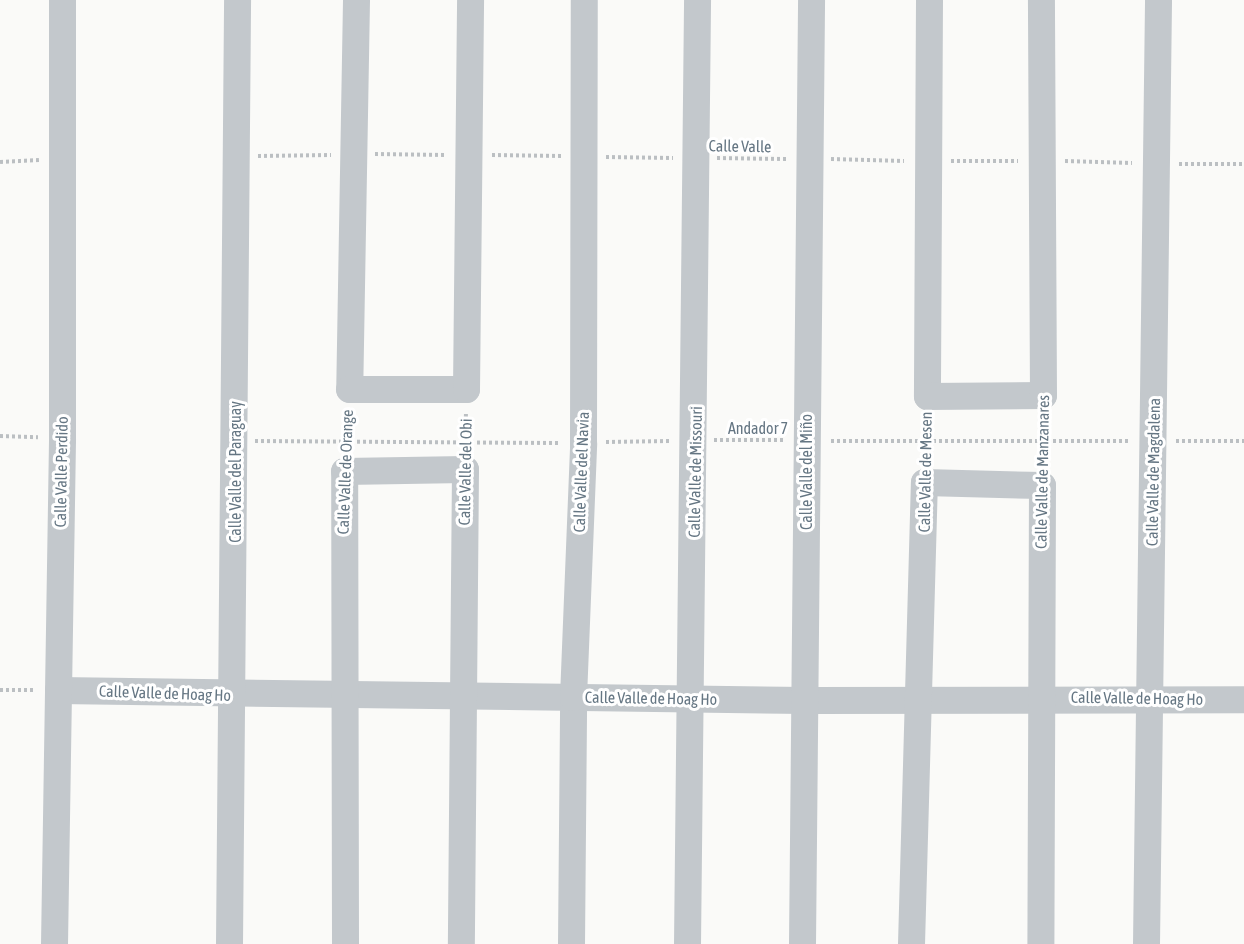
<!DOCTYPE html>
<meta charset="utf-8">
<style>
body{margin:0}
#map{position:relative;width:1244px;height:944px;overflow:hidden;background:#fafaf8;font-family:"Asap Condensed",sans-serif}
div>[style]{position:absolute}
.path>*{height:4px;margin-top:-2px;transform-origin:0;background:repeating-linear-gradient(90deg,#bbbfc2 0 3px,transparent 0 6px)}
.minor>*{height:27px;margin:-13.5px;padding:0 13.5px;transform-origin:13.5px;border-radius:13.5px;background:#c3c8cc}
span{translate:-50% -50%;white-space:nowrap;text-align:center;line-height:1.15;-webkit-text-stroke:6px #fff;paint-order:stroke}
.street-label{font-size:16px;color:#657683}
</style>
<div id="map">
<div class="path">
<div style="left:375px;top:154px;width:70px;rotate:0.8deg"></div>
<div style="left:492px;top:155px;width:70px;rotate:0.8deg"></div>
<div style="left:258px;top:156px;width:73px;rotate:-0.8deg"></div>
<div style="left:606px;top:157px;width:67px;rotate:0.9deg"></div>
<div style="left:717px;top:158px;width:70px;rotate:0.8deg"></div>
<div style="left:831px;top:159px;width:73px;rotate:1.6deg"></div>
<div style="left:951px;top:161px;width:67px"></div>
<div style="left:1065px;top:161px;width:67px;rotate:1.7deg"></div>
<div style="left:0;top:162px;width:39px;rotate:-3deg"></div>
<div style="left:1179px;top:164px;width:65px"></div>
<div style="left:0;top:436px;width:38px;rotate:2deg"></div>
<div style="left:714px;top:440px;width:70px"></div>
<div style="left:255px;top:441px;width:304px;rotate:0.4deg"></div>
<div style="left:465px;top:441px;width:28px;rotate:-88deg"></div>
<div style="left:831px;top:441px;width:298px"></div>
<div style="left:1176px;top:441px;width:68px"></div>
<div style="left:606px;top:442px;width:64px;rotate:-0.9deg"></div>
<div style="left:343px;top:443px;width:32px;rotate:-83deg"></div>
<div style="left:924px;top:460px;width:40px;rotate:-88.6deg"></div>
<div style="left:1042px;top:463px;width:46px;rotate:-88.8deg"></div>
<div style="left:0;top:690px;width:35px"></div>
</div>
<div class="minor">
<div style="left:356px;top:0;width:389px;rotate:91deg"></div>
<div style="left:349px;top:389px;width:117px"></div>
<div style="left:466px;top:389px;width:389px;rotate:-89.4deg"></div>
<div style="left:929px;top:0;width:396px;rotate:90.3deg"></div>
<div style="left:927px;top:396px;width:116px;rotate:-0.5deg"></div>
<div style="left:1043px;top:395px;width:395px;rotate:-90.3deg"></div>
<div style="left:58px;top:690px;width:747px;rotate:0.77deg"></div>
<div style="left:805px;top:700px;width:439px;rotate:-0.1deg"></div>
<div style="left:54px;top:944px;width:506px;rotate:-89.09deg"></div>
<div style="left:62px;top:438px;width:438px;rotate:-90deg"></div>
<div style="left:229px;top:944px;width:944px;rotate:-89.51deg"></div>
<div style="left:345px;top:944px;width:473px;rotate:-90.1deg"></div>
<div style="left:344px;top:471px;width:121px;rotate:-0.9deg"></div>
<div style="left:465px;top:469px;width:475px;rotate:90.5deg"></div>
<div style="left:571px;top:944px;width:247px;rotate:-89.5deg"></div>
<div style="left:573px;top:697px;width:254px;rotate:-87.7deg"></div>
<div style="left:583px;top:443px;width:443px;rotate:-89.9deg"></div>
<div style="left:687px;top:944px;width:944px;rotate:-89.39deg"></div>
<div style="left:802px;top:944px;width:944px;rotate:-89.45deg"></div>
<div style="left:911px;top:944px;width:462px;rotate:-88.4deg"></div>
<div style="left:924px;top:482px;width:118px;rotate:1.5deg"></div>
<div style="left:1042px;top:485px;width:459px;rotate:90.2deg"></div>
<div style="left:1146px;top:944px;width:944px;rotate:-89.27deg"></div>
</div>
<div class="street-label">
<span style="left:740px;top:146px;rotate:1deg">Calle Valle</span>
<span style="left:758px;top:428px">Andador 7</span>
<span style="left:61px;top:472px;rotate:-89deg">Calle Valle Perdido</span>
<span style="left:235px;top:472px;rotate:-90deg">Calle Valle del Paraguay</span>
<span style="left:345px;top:472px;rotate:-88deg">Calle Valle de Orange</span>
<span style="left:465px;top:472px;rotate:-89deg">Calle Valle del Obi</span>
<span style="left:581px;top:472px;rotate:-88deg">Calle Valle del Navia</span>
<span style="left:695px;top:472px;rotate:-89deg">Calle Valle de Missouri</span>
<span style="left:806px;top:472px;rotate:-90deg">Calle Valle del Miño</span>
<span style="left:925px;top:472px;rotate:-89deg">Calle Valle de Mesen</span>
<span style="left:1042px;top:472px;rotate:-89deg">Calle Valle de Manzanares</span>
<span style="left:1153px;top:472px;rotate:-89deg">Calle Valle de Magdalena</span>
<span style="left:165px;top:693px;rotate:2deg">Calle Valle de Hoag Ho</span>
<span style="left:651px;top:698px;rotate:1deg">Calle Valle de Hoag Ho</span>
<span style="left:1137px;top:698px;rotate:1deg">Calle Valle de Hoag Ho</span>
</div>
</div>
